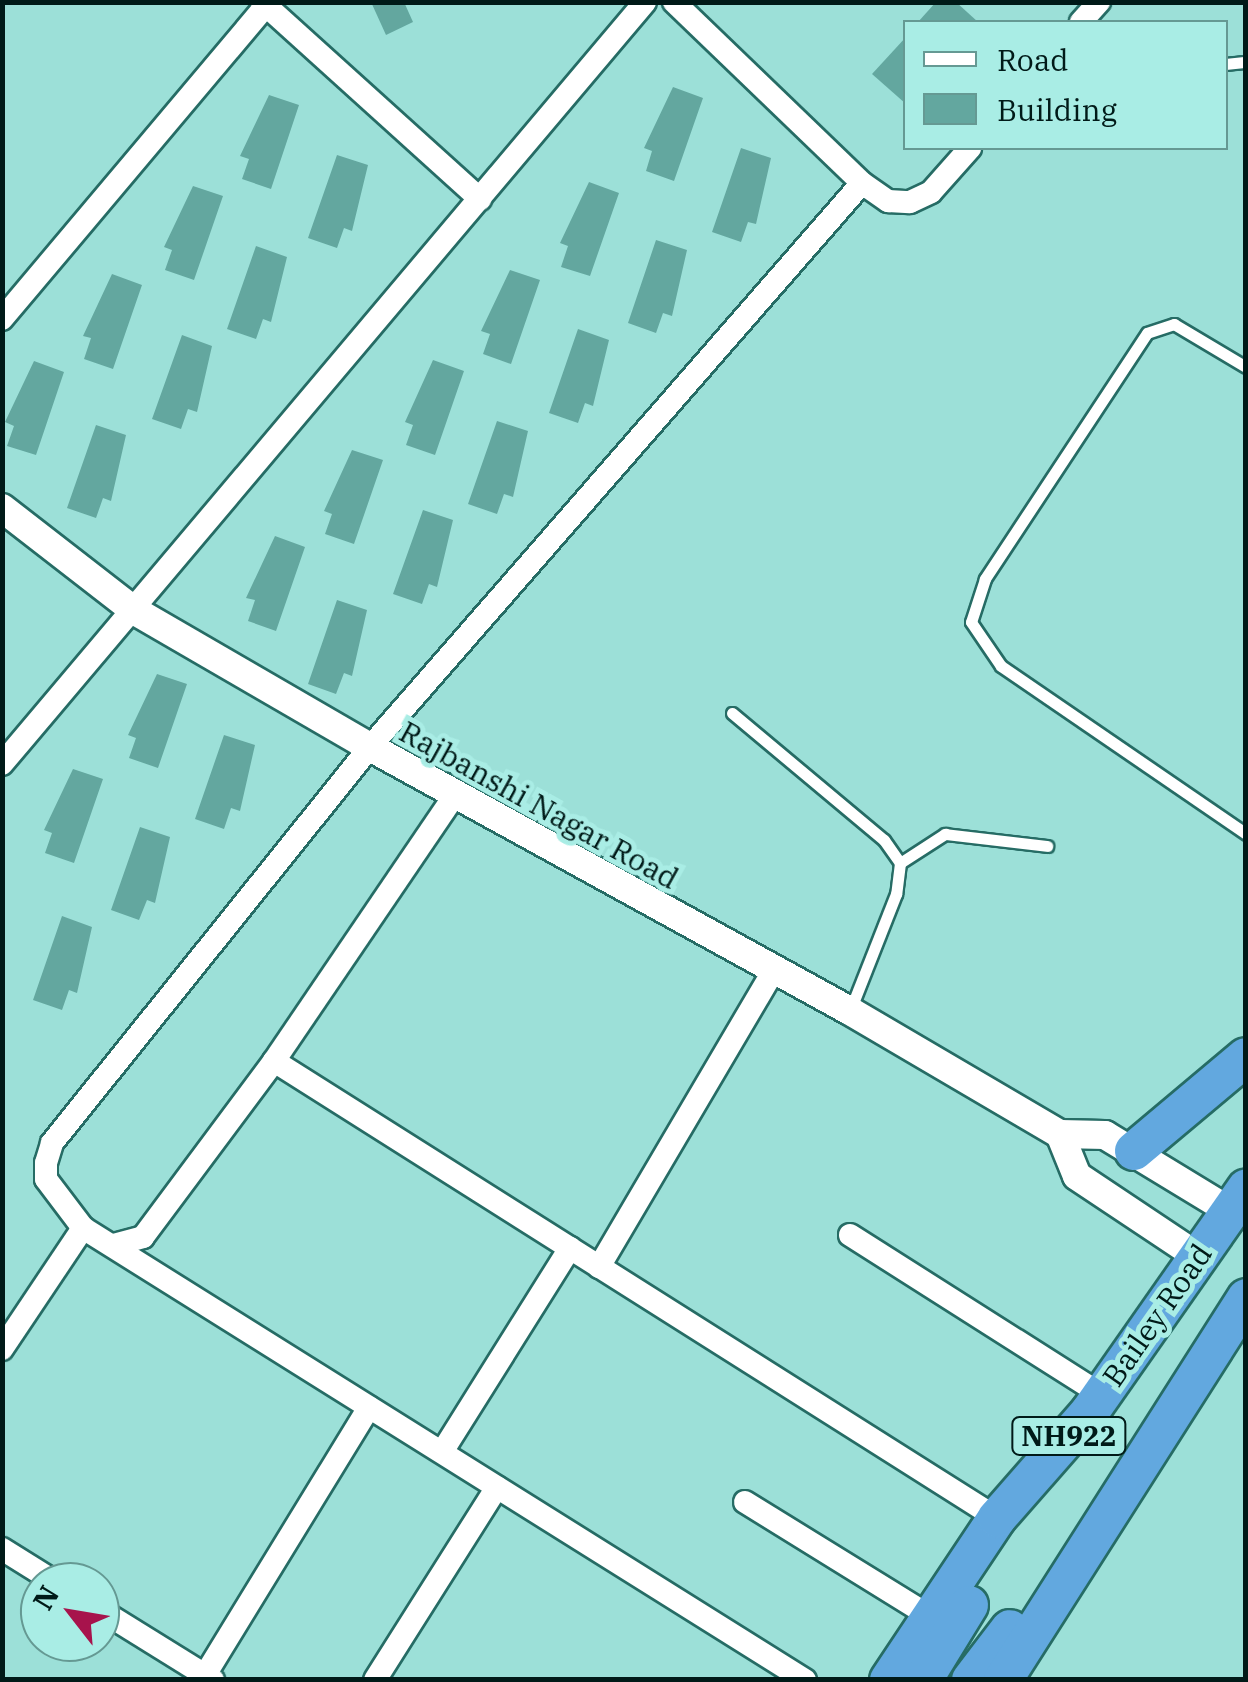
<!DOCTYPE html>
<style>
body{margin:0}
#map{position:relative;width:1248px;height:1682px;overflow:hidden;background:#9ce0d8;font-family:"IBM Plex Serif",serif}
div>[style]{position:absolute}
.building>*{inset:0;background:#63a79f}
.roads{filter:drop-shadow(2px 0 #266c65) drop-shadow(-2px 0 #266c65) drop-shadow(0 2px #266c65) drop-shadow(0 -2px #266c65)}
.service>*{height:11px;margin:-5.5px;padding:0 5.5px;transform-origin:5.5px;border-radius:5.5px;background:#fff}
.minor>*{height:22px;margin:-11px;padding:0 11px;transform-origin:11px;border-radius:11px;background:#fff}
.tertiary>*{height:28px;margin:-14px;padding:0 14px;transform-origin:14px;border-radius:14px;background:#fff}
.trunk>*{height:38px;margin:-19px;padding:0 19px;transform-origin:19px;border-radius:19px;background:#62a8df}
span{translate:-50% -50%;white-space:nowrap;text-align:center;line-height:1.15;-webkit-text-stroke:10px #a9ede5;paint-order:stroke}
.shield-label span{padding:2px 8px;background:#a9ede5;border:2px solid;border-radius:8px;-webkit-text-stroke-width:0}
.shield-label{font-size:28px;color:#001a18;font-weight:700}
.street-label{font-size:30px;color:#001a18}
.frame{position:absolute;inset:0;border:5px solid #001a18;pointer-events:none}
.legend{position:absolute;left:903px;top:20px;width:325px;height:130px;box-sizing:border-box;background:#a9ede5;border:2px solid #659993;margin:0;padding:12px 18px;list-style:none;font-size:30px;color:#001a18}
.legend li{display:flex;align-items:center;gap:20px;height:50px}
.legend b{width:50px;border:2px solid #659993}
.north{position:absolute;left:20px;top:1562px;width:100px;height:100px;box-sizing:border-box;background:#a9ede5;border:2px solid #659993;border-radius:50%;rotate:301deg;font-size:28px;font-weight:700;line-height:40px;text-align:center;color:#001a18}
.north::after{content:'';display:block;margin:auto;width:35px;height:45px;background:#a7134c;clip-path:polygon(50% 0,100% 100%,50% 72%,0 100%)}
</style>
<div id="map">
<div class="building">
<div style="clip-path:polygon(371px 2px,404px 2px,413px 22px,386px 35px)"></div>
<div style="clip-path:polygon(936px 2px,956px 2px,978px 22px,918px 22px)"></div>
<div style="clip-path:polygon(906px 37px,906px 104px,872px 74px)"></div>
<div style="clip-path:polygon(673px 87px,703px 98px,674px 181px,646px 171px,652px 151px,644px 148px)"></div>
<div style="clip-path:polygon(269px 95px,299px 105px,271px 189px,242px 179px,249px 159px,240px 156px)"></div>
<div style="clip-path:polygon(741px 148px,771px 158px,756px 224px,748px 222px,741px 242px,712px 232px)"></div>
<div style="clip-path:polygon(337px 155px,368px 165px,352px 231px,344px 228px,337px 248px,308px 238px)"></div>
<div style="clip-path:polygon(589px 182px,619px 193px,590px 276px,561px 267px,568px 246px,560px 243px)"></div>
<div style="clip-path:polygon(193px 186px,223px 196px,194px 280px,165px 270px,172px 250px,164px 247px)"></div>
<div style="clip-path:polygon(656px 240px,687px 250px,672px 316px,663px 313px,656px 333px,628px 323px)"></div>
<div style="clip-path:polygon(256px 246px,287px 257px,271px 322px,263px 319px,256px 339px,227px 329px)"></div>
<div style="clip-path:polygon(510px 270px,540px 280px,511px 364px,483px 354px,490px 334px,481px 331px)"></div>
<div style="clip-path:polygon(112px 274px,142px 285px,113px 369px,84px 359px,91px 338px,83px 336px)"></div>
<div style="clip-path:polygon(578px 329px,609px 340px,593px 406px,585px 403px,578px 423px,549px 413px)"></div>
<div style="clip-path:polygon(182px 335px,212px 346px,197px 412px,188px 409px,181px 429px,152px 419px)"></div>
<div style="clip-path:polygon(433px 360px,464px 371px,435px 455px,406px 445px,413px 425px,405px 422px)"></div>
<div style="clip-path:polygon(34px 361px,64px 372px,36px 455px,7px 446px,14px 426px,5px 422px)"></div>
<div style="clip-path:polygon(497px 421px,528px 431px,513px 497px,504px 494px,497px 514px,468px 504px)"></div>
<div style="clip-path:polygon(96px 425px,126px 435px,111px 501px,103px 498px,96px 518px,67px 508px)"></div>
<div style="clip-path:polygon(352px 450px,383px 460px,354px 544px,325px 534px,332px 514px,324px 511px)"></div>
<div style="clip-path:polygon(423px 510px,453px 520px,437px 587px,429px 584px,422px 604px,393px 594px)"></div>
<div style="clip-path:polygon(275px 536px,305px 547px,276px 631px,248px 621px,255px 600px,246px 598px)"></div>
<div style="clip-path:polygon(337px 600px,367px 610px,352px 676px,344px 673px,336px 694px,308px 684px)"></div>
<div style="clip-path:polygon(157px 674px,187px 684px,158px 768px,129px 758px,136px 738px,128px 735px)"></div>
<div style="clip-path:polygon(224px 735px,255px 745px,240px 811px,231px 808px,224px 829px,195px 819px)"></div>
<div style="clip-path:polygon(73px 769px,103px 779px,74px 863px,45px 853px,52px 833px,44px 830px)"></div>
<div style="clip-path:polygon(140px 827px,170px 837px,155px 903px,147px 900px,139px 920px,111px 910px)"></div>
<div style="clip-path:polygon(62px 916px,92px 927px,77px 993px,69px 990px,62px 1010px,33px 1000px)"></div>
</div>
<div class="roads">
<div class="service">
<div style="left:1226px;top:64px;width:20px;rotate:-6deg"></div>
<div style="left:1246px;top:367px;width:84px;rotate:-149.2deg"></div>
<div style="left:1174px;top:324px;width:28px;rotate:162deg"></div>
<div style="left:1147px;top:333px;width:295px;rotate:123.4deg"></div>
<div style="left:985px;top:579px;width:45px;rotate:108deg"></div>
<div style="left:971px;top:622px;width:53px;rotate:55.7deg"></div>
<div style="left:1001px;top:666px;width:297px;rotate:34.4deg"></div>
<div style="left:732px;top:713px;width:198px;rotate:39.9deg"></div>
<div style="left:884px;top:840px;width:28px;rotate:55deg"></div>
<div style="left:900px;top:863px;width:31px;rotate:97deg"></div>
<div style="left:896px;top:894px;width:126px;rotate:111.5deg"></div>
<div style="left:900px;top:863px;width:54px;rotate:-32.8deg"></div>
<div style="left:945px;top:834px;width:103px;rotate:6.7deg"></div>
</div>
<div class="minor">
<div style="left:262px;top:2px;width:294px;rotate:42.1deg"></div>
<div style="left:674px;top:2px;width:261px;rotate:43.9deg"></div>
<div style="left:1081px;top:22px;width:27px;rotate:-48deg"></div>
<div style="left:2px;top:319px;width:409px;rotate:-49.9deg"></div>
<div style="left:2px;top:764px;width:997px;rotate:-49.84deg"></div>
<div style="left:274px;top:1061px;width:855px;rotate:32.3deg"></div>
<div style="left:850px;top:1235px;width:299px;rotate:32.4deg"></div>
<div style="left:114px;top:1245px;width:30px;rotate:-15deg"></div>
<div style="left:143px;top:1237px;width:219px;rotate:-53.3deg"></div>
<div style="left:274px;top:1061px;width:322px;rotate:-55.8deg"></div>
<div style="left:599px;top:1267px;width:341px;rotate:-59.5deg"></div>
<div style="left:2px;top:1349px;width:146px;rotate:-56.2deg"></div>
<div style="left:442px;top:1452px;width:241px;rotate:-57.9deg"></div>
<div style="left:745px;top:1502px;width:219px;rotate:31.7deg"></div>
<div style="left:2px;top:1549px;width:62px;rotate:31.9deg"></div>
<div style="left:100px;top:1610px;width:133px;rotate:31.8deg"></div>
<div style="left:205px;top:1675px;width:314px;rotate:-58.5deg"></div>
<div style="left:375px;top:1680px;width:228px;rotate:-57.7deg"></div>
<div style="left:805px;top:1680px;width:852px;rotate:-147.95deg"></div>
<div style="left:83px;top:1228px;width:61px;rotate:-127.1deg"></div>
<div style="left:46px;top:1179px;width:16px;rotate:-90deg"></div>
<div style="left:46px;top:1163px;width:21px;rotate:-73deg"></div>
<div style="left:52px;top:1143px;width:508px;rotate:-51.23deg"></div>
<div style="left:370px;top:747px;width:748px;rotate:-48.9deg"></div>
<div style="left:862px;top:183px;width:32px;rotate:35deg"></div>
<div style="left:888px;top:201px;width:22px;rotate:3deg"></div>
<div style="left:910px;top:202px;width:23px;rotate:-25deg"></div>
<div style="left:931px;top:192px;width:59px;rotate:-48.4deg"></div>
</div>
<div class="tertiary">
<div style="left:2px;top:508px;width:168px;rotate:37.8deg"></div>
<div style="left:135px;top:611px;width:272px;rotate:30.1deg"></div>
<div style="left:370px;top:747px;width:548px;rotate:28.81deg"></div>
<div style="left:850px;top:1011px;width:243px;rotate:30.4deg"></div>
<div style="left:1060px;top:1134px;width:45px;rotate:1.3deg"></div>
<div style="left:1105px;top:1135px;width:146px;rotate:31.3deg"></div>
<div style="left:1060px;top:1134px;width:45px;rotate:68deg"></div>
<div style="left:1077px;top:1176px;width:144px;rotate:33.7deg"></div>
</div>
<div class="trunk">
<div style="left:1134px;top:1151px;width:146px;rotate:-40deg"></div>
<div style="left:889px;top:1680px;width:195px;rotate:-56.3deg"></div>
<div style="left:997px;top:1518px;width:140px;rotate:-48.8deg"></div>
<div style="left:1089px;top:1413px;width:274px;rotate:-55deg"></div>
<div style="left:923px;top:1680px;width:88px;rotate:-58.5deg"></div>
<div style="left:971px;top:1680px;width:64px;rotate:-52.6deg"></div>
<div style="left:1003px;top:1680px;width:453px;rotate:-57.5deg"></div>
</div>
</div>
<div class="shield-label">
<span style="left:1069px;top:1436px">NH922</span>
</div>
<div class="street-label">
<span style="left:539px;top:805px;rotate:29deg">Rajbanshi Nagar Road</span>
<span style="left:1157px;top:1315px;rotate:-55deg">Bailey Road</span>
</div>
<div class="frame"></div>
<ul class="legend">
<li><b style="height:12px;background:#fff"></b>Road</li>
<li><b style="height:28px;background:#63a79f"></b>Building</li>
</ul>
<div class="north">N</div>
</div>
